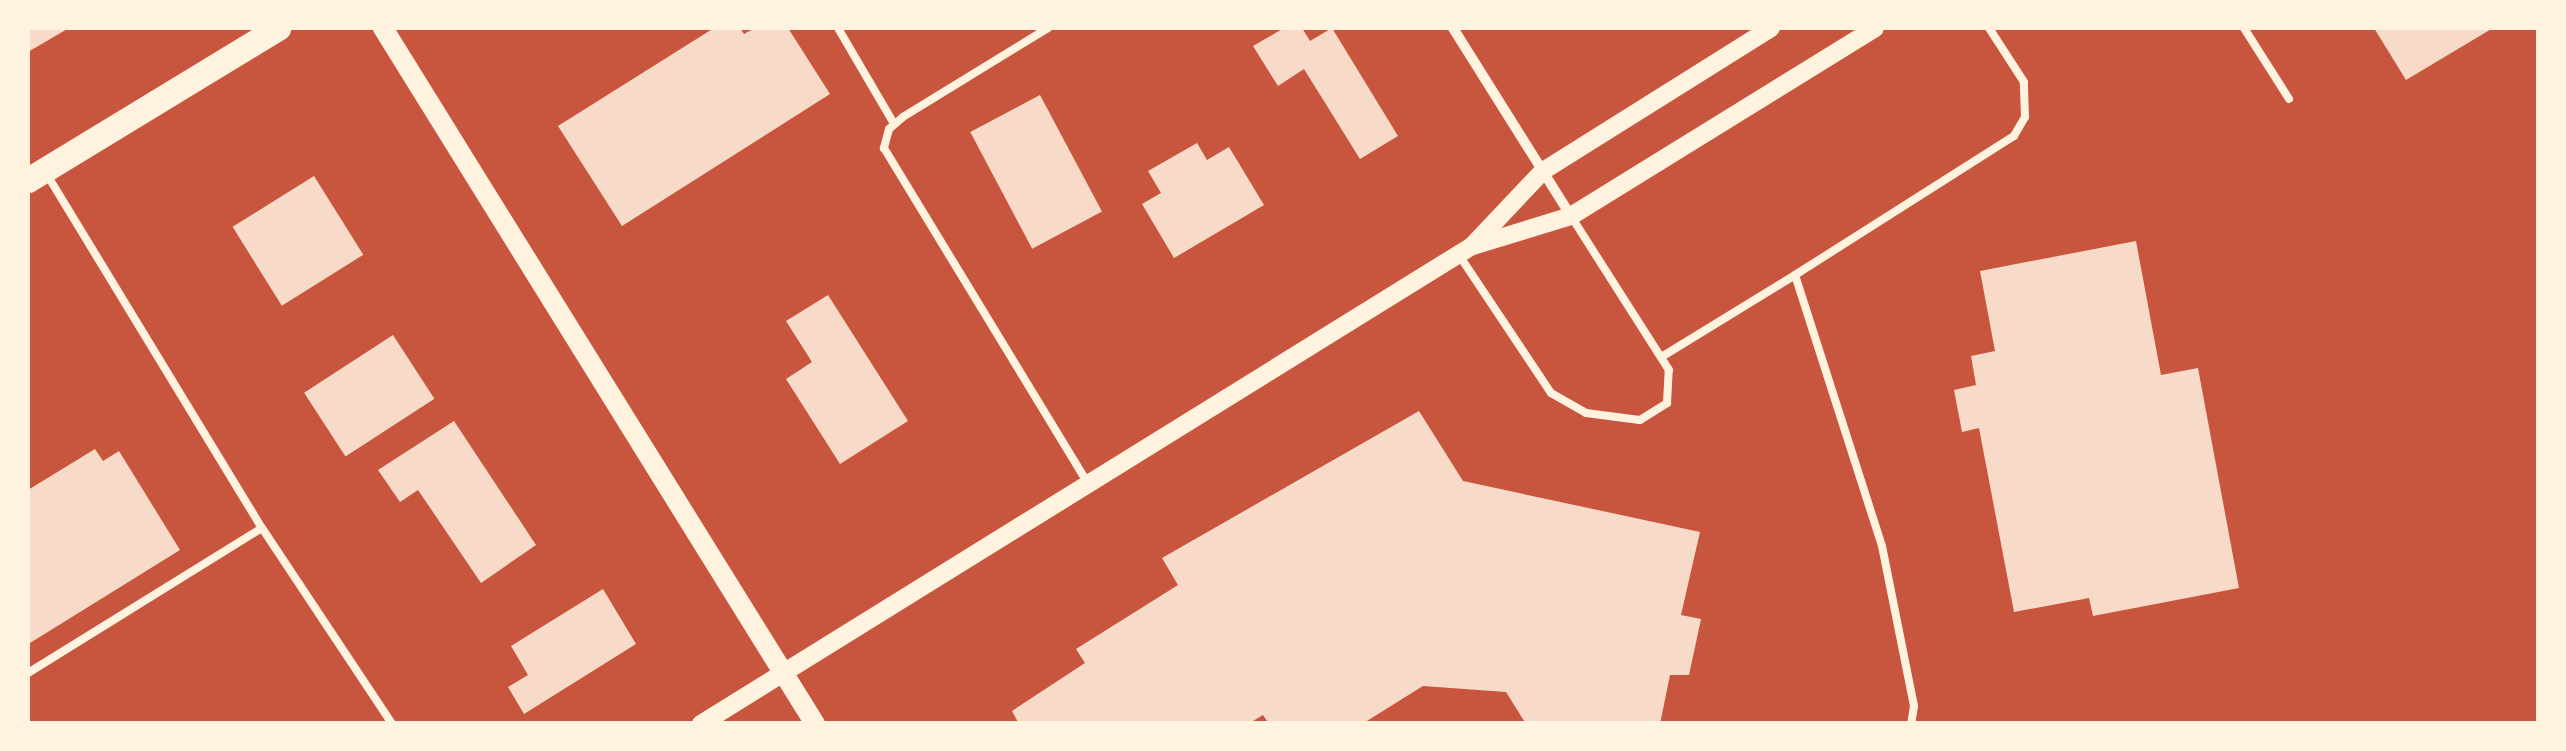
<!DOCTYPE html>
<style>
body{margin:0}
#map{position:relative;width:2566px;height:751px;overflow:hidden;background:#c8553d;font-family:Montserrat,sans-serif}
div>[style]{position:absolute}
.building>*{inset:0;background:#f7dbc8;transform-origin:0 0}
.service>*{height:8px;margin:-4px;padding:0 4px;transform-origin:4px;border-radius:4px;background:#fff3e0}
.minor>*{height:10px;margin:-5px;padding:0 5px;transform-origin:5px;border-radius:5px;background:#fff3e0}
.tertiary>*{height:18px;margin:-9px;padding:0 9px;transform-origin:9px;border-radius:9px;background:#fff3e0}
.secondary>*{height:20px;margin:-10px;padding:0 10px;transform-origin:10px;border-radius:10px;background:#fff3e0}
.primary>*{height:25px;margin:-12.5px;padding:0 12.5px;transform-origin:12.5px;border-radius:12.5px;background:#fff3e0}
span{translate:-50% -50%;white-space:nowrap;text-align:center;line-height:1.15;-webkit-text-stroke:8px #fff3e0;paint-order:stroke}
.frame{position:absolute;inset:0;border:30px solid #fff3e0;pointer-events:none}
</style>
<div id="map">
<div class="building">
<div style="clip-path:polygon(28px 28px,69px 28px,28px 52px)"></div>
<div style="clip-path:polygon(714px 28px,740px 28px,744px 34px,755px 28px,788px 28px,830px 94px,622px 226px,558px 126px)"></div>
<div style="clip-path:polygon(1284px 28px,1302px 28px,1310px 41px,1332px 28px,1398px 136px,1360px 159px,1304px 69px,1278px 86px,1253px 46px)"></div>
<div style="clip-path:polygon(2374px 28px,2493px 28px,2406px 80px)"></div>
<div style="left:1040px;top:95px;width:132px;height:79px;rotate:62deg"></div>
<div style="clip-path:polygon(1197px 143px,1207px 160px,1229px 147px,1264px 205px,1174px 258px,1142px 204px,1161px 193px,1148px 171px)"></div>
<div style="left:314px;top:176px;width:93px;height:96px;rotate:58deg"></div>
<div style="clip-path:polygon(2136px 241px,2161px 375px,2198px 368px,2239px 588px,2093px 616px,2089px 598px,2014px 612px,1979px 428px,1962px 432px,1954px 390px,1976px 385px,1971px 356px,1995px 351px,1980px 271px)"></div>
<div style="clip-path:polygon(828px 295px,908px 421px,840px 464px,786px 379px,812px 362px,786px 321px)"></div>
<div style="left:393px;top:335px;width:76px;height:106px;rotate:57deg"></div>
<div style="clip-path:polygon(1419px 411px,1463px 481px,1700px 532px,1681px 615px,1701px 619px,1689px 675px,1670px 675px,1660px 724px,1526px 724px,1506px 692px,1423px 686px,1362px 724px,1269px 724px,1263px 715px,1248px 724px,1019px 724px,1012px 711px,1085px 663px,1076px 649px,1178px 585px,1162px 558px)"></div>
<div style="clip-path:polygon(454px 421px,536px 545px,481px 583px,418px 490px,400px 502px,378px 470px)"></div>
<div style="clip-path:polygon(95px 449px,103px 461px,119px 451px,180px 550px,30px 643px,28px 490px)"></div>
<div style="clip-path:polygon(603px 589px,636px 644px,524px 714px,508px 687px,528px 675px,511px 646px)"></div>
</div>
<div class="service">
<div style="left:838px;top:28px;width:111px;rotate:59.7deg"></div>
<div style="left:1048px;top:28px;width:170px;rotate:148.5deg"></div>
<div style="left:903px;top:117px;width:18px;rotate:139deg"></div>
<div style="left:889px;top:129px;width:20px;rotate:105deg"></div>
<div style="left:884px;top:148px;width:391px;rotate:58.7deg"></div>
<div style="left:2244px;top:28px;width:84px;rotate:57.6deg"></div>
<div style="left:46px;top:173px;width:416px;rotate:58.7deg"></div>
<div style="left:262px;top:528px;width:235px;rotate:56.4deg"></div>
<div style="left:1459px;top:255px;width:166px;rotate:56.3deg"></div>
<div style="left:1551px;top:393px;width:40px;rotate:29.7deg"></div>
<div style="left:1586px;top:413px;width:54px;rotate:7.4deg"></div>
<div style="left:1640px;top:420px;width:32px;rotate:-32deg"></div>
<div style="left:1667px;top:403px;width:33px;rotate:-87deg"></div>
<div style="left:1669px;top:370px;width:183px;rotate:-122.5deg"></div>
<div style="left:1795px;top:275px;width:259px;rotate:-32.4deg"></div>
<div style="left:2014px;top:136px;width:22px;rotate:-60deg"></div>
<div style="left:2025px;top:117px;width:35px;rotate:-92deg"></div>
<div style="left:2024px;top:82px;width:64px;rotate:-122.9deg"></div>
<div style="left:1663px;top:356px;width:155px;rotate:-31.5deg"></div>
<div style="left:1795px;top:275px;width:285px;rotate:72.2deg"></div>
<div style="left:1882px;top:546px;width:163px;rotate:78.7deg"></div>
<div style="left:1914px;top:706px;width:18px;rotate:99deg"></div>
<div style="left:28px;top:673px;width:275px;rotate:-31.8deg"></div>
</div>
<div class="minor">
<div style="left:1453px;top:28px;width:222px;rotate:57.9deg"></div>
</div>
<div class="tertiary">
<div style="left:1473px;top:246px;width:102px;rotate:-17deg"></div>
<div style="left:1571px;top:216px;width:357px;rotate:-31.7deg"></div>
<div style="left:701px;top:724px;width:907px;rotate:-31.8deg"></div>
<div style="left:1472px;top:246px;width:103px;rotate:-46.6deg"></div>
<div style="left:1543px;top:171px;width:269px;rotate:-32.1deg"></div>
</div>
<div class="secondary">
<div style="left:383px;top:28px;width:819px;rotate:58.17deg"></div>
</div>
<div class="primary">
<div style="left:28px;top:180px;width:293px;rotate:-31.3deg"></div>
</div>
<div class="frame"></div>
</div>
